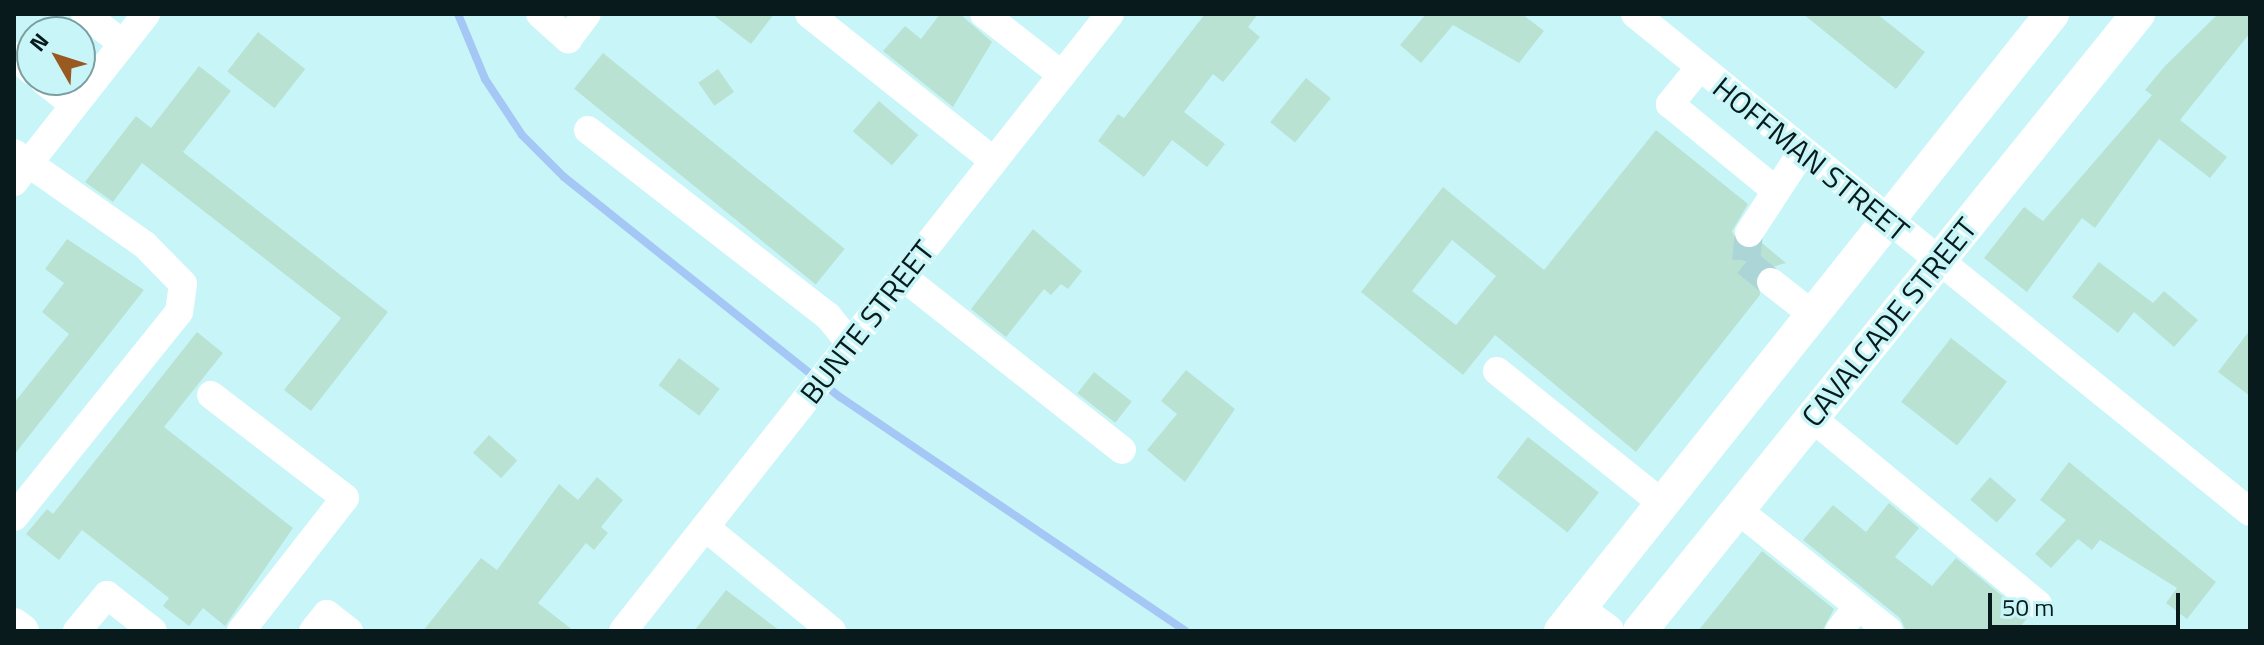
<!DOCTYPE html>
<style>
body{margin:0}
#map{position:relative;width:2264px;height:645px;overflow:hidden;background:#c8f6f8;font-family:"Titillium Web",sans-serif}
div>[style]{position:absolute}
.stream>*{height:8px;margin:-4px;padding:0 4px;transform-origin:4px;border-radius:4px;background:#a4c7f5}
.building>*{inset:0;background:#b9e2d3;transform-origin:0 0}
.minor-tunnel>*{height:28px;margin-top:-14px;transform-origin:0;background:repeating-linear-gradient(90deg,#abd5d7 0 28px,transparent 0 42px)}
.minor>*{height:28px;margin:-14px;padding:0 14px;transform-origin:14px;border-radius:14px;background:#fff}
.major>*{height:34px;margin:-17px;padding:0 17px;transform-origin:17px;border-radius:17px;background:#fff}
span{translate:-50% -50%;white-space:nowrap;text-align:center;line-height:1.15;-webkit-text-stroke:7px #c8f6f8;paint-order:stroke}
.street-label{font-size:30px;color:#081a1b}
.frame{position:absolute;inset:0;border:16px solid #081a1b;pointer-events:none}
.north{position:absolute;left:16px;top:16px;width:80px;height:80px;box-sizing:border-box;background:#c8f6f8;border:2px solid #7b9ea0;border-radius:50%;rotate:309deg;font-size:22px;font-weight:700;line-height:32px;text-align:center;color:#081a1b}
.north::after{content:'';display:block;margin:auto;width:28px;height:36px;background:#995a22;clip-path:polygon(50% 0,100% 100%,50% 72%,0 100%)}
.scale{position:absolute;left:1988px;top:593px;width:192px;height:36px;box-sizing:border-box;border:4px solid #081a1b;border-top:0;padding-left:10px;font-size:24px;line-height:28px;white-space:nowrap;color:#081a1b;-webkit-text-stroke:6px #c8f6f8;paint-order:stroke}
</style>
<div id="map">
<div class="stream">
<div style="left:458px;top:14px;width:70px;rotate:67.4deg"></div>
<div style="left:485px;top:79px;width:67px;rotate:56.5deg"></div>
<div style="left:522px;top:135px;width:59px;rotate:45deg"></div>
<div style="left:564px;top:177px;width:353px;rotate:38.6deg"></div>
<div style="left:840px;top:397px;width:417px;rotate:34.1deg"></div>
</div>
<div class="building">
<div style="clip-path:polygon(712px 14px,774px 14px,751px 44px)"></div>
<div style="clip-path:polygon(940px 14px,960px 14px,992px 42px,953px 107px,883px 51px,905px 26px,921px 39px)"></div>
<div style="clip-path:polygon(1205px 14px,1258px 14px,1248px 27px,1260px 37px,1223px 82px,1213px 74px,1184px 112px,1225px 144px,1207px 167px,1172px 140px,1144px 177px,1098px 141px,1118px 114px,1124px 118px)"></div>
<div style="clip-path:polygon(1426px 14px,1522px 14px,1544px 31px,1519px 63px,1453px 25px,1421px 63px,1400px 45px)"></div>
<div style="clip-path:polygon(1803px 14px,1877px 14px,1925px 52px,1896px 89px)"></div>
<div style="clip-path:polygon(2218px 14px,2250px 14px,2250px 33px,2180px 120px,2227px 157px,2210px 178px,2159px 139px,2095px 228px,2082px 218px,2027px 292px,1984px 258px,2024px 207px,2043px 221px,2152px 95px,2145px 90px,2165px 66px)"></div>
<div style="left:258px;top:32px;width:60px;height:50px;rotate:38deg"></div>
<div style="left:603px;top:53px;width:311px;height:46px;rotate:39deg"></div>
<div style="clip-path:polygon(199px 66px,231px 91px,183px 152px,388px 312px,311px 411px,284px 390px,341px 318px,142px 163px,113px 202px,85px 182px,136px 116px,151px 128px)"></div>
<div style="left:718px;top:69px;width:28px;height:24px;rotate:55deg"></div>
<div style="left:1306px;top:78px;width:32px;height:57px;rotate:39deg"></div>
<div style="left:879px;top:101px;width:52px;height:40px;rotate:41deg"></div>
<div style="clip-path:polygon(evenodd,1656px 130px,1748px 204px,1732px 231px,1739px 247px,1762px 243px,1786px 263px,1758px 271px,1760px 295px,1636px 452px,1495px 335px,1463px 375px,1361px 292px,1443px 187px,1544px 270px,1656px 130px,1452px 240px,1496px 276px,1456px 325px,1412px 291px,1452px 240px)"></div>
<div style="clip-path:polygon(1033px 229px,1082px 271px,1068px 289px,1061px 284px,1051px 295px,1044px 289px,1006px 337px,971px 309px)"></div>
<div style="clip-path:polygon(67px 239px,144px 290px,14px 455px,14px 403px,69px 334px,42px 312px,64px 283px,45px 269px)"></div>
<div style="clip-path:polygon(2099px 262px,2153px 303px,2164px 291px,2198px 320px,2174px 347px,2134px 312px,2118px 333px,2072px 297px)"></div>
<div style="clip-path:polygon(2250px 330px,2250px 396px,2218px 372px)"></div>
<div style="clip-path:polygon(197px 332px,223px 353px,164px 427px,293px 528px,225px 626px,203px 608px,189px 626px,163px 606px,169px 598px,82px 530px,59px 560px,26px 534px,47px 509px,53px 514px)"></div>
<div style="left:1951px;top:338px;width:71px;height:81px;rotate:38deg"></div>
<div style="left:679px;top:358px;width:51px;height:34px;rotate:37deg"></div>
<div style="clip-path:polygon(1186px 370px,1235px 409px,1185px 482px,1147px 450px,1177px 414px,1161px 401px)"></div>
<div style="left:1094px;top:372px;width:48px;height:27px;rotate:38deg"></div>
<div style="left:489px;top:435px;width:38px;height:24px;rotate:42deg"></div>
<div style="left:1528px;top:437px;width:90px;height:51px;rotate:38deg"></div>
<div style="clip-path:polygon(2069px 462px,2216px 582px,2187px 619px,2166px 603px,2177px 588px,2100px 540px,2092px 550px,2078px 539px,2051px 568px,2035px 554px,2066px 520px,2040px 500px)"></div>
<div style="clip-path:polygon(597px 477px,623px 500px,601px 527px,608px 533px,594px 550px,586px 543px,538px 603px,574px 631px,423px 631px,481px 558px,497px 570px,559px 484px,578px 500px)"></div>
<div style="left:1990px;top:477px;width:35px;height:30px;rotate:41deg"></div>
<div style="clip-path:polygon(1889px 503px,1919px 528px,1895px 557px,1932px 586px,1956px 558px,2028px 617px,2017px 631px,1906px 631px,1900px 618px,1803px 540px,1833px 505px,1866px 532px)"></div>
<div style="clip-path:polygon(1762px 551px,1834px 609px,1822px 631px,1698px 631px)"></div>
<div style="clip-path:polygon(726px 590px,780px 631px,694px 631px)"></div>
</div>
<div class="minor-tunnel">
<div style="left:1749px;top:233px;width:29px;rotate:96deg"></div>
<div style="left:1746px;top:262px;width:32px;rotate:39deg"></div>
</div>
<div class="minor">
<div style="left:85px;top:14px;width:48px;rotate:38.3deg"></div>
<div style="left:540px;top:14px;width:38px;rotate:42deg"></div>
<div style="left:568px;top:39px;width:31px;rotate:-53deg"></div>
<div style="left:809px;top:14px;width:236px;rotate:38.5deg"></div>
<div style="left:984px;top:14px;width:99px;rotate:38deg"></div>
<div style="left:1635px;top:14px;width:791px;rotate:39deg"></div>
<div style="left:14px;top:56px;width:23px;rotate:40deg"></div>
<div style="left:1700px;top:67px;width:48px;rotate:129deg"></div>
<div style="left:1670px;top:104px;width:134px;rotate:39.3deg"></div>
<div style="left:43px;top:80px;width:40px;rotate:39deg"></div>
<div style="left:588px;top:130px;width:304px;rotate:37.8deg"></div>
<div style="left:828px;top:316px;width:35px;rotate:51deg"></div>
<div style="left:14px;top:153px;width:160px;rotate:35.1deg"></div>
<div style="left:145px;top:245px;width:54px;rotate:45.7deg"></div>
<div style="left:183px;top:284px;width:28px;rotate:98deg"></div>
<div style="left:179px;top:312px;width:263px;rotate:128.8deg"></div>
<div style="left:14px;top:182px;width:214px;rotate:-51.8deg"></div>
<div style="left:1749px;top:233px;width:97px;rotate:-56.8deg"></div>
<div style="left:903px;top:277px;width:279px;rotate:38.3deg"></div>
<div style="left:1771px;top:282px;width:52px;rotate:38deg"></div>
<div style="left:1497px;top:371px;width:211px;rotate:38.7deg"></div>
<div style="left:211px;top:395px;width:169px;rotate:37.5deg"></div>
<div style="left:345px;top:498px;width:169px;rotate:128deg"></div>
<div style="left:1812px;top:418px;width:293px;rotate:39.5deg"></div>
<div style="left:1738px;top:510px;width:193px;rotate:38.7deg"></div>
<div style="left:705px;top:527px;width:164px;rotate:39.3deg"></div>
<div style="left:77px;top:631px;width:47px;rotate:-50.2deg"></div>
<div style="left:107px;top:595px;width:58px;rotate:38deg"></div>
<div style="left:313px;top:631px;width:22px;rotate:-51deg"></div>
<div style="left:327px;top:614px;width:28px;rotate:38deg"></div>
<div style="left:623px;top:631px;width:786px;rotate:-51.72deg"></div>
<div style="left:1839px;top:631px;width:31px;rotate:-53deg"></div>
</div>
<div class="major">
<div style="left:1578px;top:610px;width:36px;rotate:36deg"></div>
<div style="left:14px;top:625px;width:10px;rotate:37deg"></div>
<div style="left:1561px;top:631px;width:789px;rotate:-51.49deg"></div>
<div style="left:1640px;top:631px;width:793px;rotate:-51.09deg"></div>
</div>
<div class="street-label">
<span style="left:1811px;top:159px;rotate:39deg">HOFFMAN STREET</span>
<span style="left:867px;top:322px;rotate:-52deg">BUNTE STREET</span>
<span style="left:1889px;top:322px;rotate:-51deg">CAVALCADE STREET</span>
</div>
<div class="frame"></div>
<div class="north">N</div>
<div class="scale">50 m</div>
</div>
